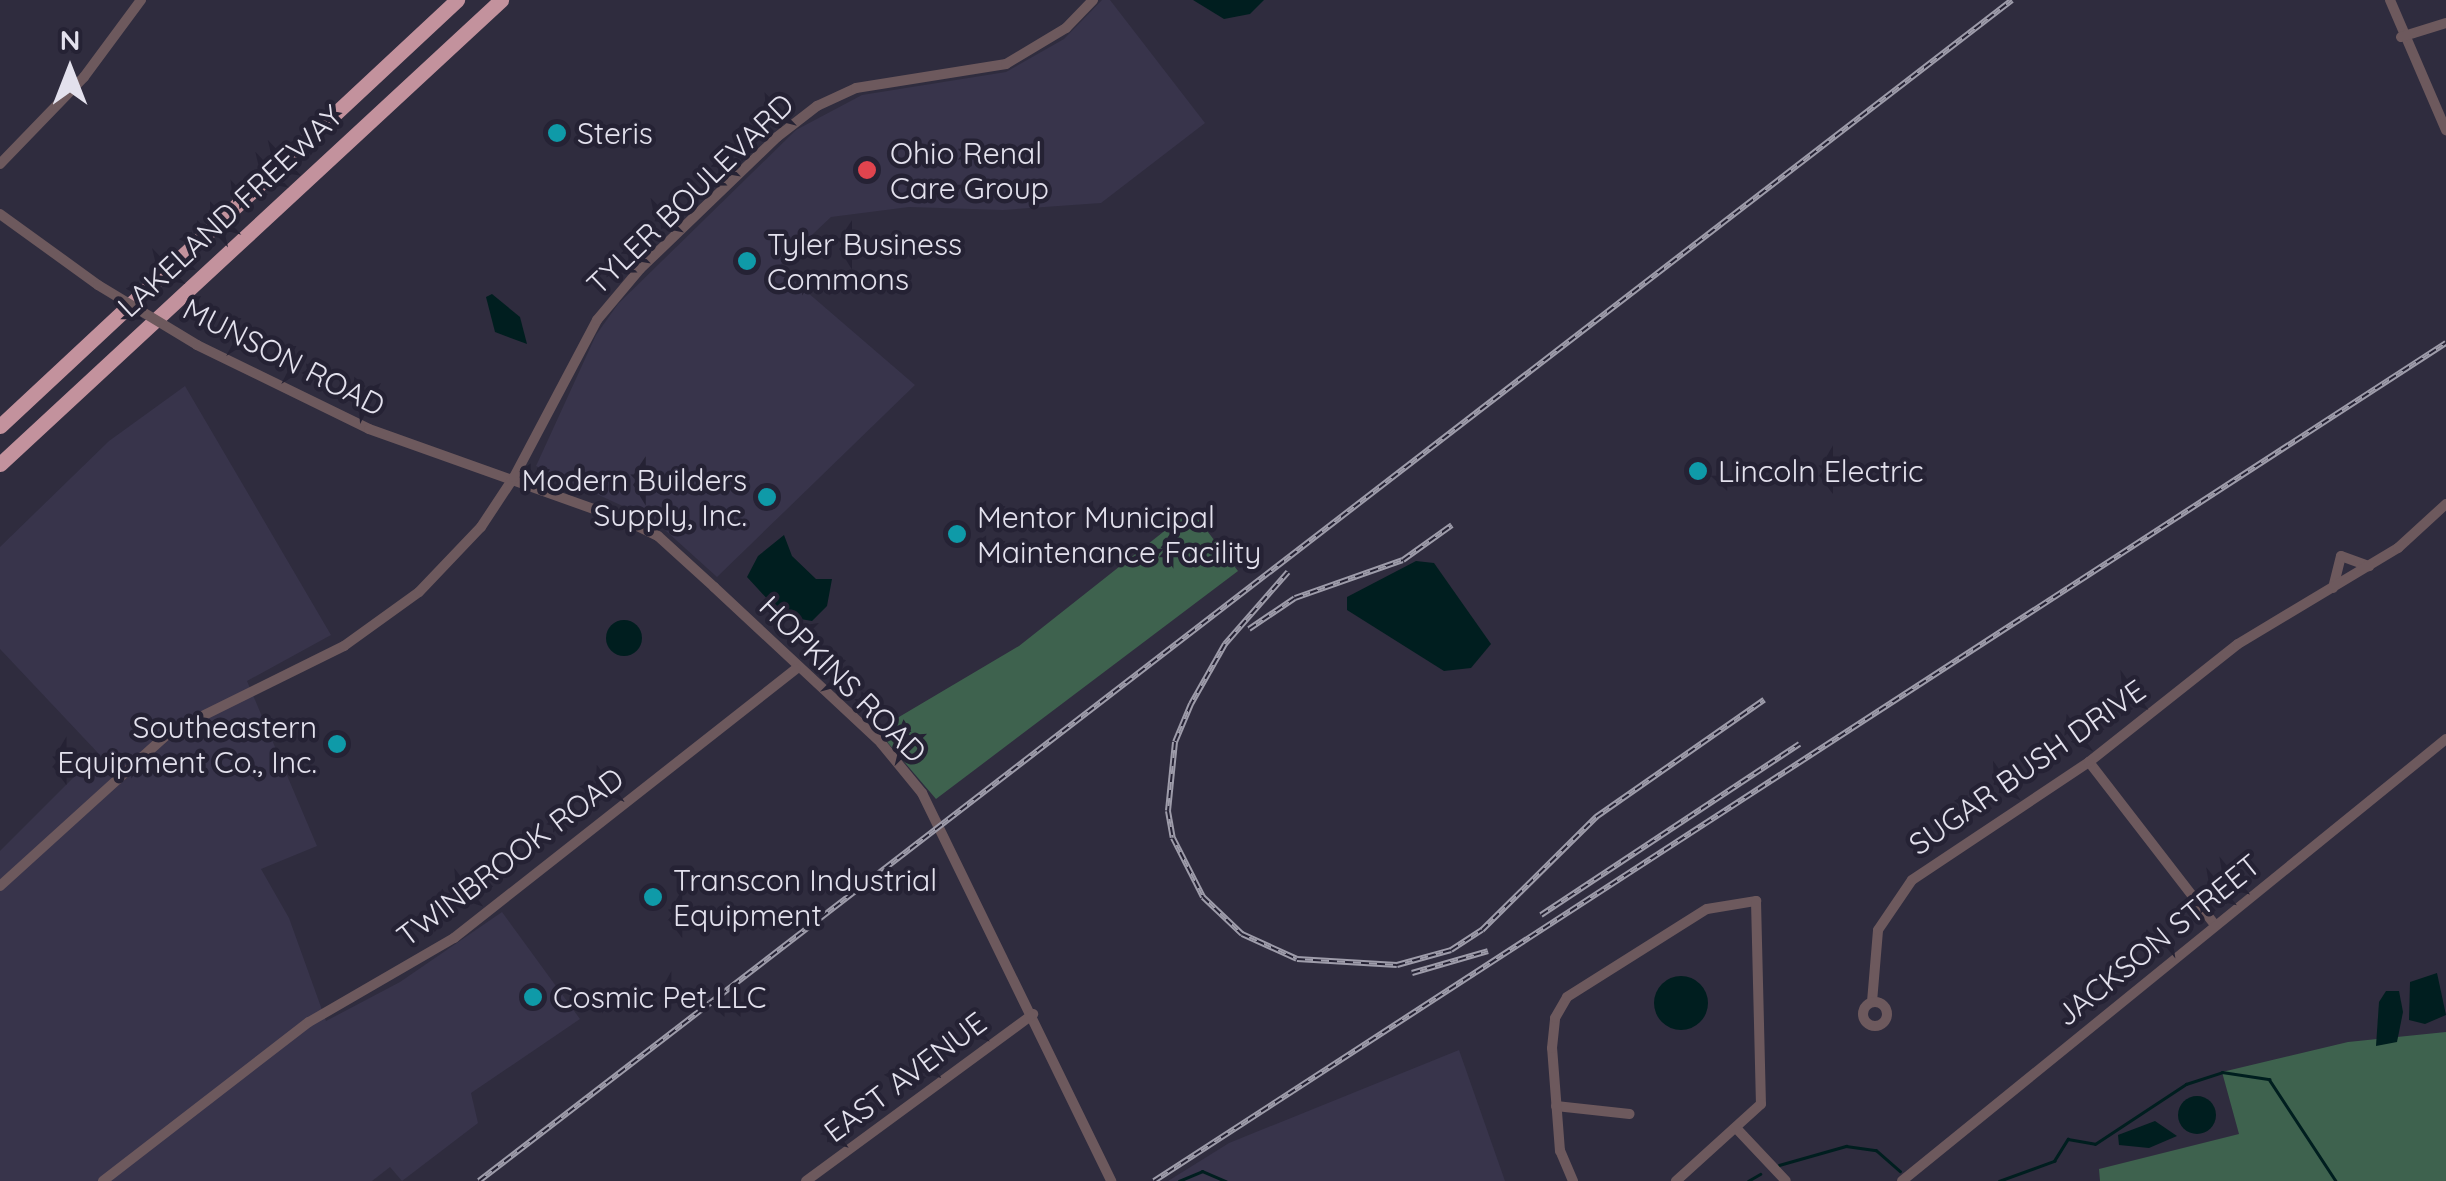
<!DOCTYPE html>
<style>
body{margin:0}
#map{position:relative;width:2446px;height:1181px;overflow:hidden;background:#2f2c3e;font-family:Quicksand,sans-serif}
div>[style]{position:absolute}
.built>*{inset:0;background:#38344b}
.green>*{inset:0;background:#3e624e}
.water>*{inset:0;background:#001e1f}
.round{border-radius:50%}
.stream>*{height:2.5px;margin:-1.25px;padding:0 1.25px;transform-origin:1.25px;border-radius:1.25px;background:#001e1f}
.minor>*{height:10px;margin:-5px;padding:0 5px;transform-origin:5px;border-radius:5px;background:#6d595d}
.minor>.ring{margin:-5px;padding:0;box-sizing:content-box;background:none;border:10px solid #6d595d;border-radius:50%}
.highway>*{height:15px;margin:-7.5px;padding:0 7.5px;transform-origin:7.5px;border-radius:7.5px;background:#c3929d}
.rail>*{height:6px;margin-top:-3px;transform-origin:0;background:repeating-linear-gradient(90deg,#252234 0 8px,#9e9caa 0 16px);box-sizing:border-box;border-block:2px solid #9e9caa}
.minor-bridge>*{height:10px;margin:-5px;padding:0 5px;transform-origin:5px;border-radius:5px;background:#6d595d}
.dots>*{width:28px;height:28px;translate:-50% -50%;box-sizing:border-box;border:5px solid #252234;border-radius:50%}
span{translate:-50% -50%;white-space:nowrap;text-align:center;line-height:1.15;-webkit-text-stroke:9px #252234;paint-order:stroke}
.poi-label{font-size:30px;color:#e3e1ed}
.left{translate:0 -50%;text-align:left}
.right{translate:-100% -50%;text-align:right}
.street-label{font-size:30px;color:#e3e1ed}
.north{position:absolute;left:20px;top:20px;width:100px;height:100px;-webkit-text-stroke:8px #252234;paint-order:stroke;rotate:0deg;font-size:28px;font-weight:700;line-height:40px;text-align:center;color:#e3e1ed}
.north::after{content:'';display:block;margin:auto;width:35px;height:45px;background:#e3e1ed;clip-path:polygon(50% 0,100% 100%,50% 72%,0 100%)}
</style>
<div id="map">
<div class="built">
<div style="clip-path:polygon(1102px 0,1110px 0,1205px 123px,1101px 203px,1003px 210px,909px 207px,831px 217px,778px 267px,915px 385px,717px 577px,655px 521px,536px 466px,596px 335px,618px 304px,796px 130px,862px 95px,1006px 72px,1064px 39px)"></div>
<div style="clip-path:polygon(185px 386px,331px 635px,247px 681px,317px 846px,261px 869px,289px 918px,326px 1021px,400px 982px,502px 912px,580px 1019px,471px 1093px,478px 1123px,402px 1181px,390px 1167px,372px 1181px,0 1181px,0 851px,98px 753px,0 649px,0 547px,109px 441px)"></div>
<div style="clip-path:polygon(1459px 1050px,1505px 1181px,1168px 1181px,1229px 1143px)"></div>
</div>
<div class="green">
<div style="clip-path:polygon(1191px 510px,1238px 571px,936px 799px,877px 730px,1019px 646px)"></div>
<div style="clip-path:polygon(2446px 1032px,2446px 1181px,2100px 1181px,2099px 1169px,2239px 1134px,2222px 1072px,2348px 1042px)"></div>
</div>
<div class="water">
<div style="clip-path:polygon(1193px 0,1264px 0,1250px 14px,1224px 19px)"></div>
<div style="clip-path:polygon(492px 294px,520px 317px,527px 344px,495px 332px,486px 297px)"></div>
<div style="clip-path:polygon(784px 535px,792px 556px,816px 579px,832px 579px,827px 606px,812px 621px,783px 616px,747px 577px,758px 556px)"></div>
<div style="clip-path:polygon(1416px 561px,1434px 563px,1491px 644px,1471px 668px,1444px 671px,1347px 610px,1347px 597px)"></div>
<div class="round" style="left:606px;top:620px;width:36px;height:36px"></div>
<div style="clip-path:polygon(2437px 973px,2446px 1015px,2425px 1024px,2409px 1020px,2410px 982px)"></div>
<div class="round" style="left:1654px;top:976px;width:54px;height:54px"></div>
<div style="clip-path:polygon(2386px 991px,2399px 991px,2403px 1012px,2397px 1042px,2376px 1046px,2379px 1002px)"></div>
<div class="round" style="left:2178px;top:1096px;width:38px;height:38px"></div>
<div style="clip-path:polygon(2155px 1121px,2177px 1136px,2149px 1148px,2119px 1145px,2118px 1135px)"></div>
</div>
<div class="stream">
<div style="left:1779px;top:1165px;width:70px;rotate:-15.8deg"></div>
<div style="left:1846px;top:1146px;width:30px;rotate:8deg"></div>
<div style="left:1876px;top:1150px;width:32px;rotate:41deg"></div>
<div style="left:1179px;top:1181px;width:25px;rotate:-23deg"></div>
<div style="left:1202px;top:1171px;width:26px;rotate:23deg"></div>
<div style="left:1748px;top:1181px;width:14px;rotate:-30deg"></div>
<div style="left:1999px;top:1181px;width:59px;rotate:-20deg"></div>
<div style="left:2054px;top:1161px;width:26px;rotate:-58deg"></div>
<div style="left:2068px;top:1139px;width:27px;rotate:10deg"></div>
<div style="left:2095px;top:1144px;width:109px;rotate:-33.4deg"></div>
<div style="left:2186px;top:1084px;width:38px;rotate:-18deg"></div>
<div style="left:2222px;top:1072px;width:48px;rotate:8.5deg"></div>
<div style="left:2269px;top:1079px;width:122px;rotate:56.7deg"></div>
</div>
<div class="minor">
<div style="left:2390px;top:0;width:142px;rotate:66.7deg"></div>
<div style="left:2401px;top:37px;width:47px;rotate:-17.3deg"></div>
<div style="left:0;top:164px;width:121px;rotate:-46deg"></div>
<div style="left:84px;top:77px;width:96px;rotate:-53.5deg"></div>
<div style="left:0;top:214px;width:121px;rotate:35.9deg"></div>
<div style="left:197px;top:345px;width:191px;rotate:26deg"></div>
<div style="left:369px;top:429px;width:272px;rotate:19.6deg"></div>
<div style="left:625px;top:520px;width:37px;rotate:26deg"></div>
<div style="left:658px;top:536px;width:76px;rotate:42.3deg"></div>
<div style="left:714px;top:587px;width:229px;rotate:43deg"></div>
<div style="left:881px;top:743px;width:65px;rotate:50.6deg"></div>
<div style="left:922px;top:793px;width:432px;rotate:64deg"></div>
<div style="left:2333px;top:588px;width:33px;rotate:-76deg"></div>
<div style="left:2341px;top:556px;width:30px;rotate:20deg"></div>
<div style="left:2089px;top:762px;width:206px;rotate:52.3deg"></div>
<div style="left:0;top:886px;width:229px;rotate:-42.2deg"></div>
<div style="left:170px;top:732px;width:194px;rotate:-26.3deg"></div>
<div style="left:344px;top:646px;width:92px;rotate:-35.8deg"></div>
<div style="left:419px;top:592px;width:90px;rotate:-46.4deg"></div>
<div style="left:481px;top:527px;width:60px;rotate:-56.6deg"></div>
<div style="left:514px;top:477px;width:178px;rotate:-62.1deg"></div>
<div style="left:597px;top:320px;width:67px;rotate:-49.9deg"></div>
<div style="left:640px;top:269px;width:190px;rotate:-43.9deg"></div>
<div style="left:777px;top:137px;width:51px;rotate:-37.8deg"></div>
<div style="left:817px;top:106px;width:43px;rotate:-24.8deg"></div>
<div style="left:856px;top:88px;width:152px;rotate:-9.1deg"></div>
<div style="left:1006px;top:64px;width:70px;rotate:-31deg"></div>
<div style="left:1066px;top:28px;width:39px;rotate:-46deg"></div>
<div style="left:1872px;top:1002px;width:72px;rotate:-85.2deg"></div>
<div style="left:1878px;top:930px;width:60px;rotate:-55.8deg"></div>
<div style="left:1912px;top:880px;width:213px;rotate:-33.7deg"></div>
<div style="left:2089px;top:762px;width:190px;rotate:-38.4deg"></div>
<div style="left:2238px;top:644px;width:187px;rotate:-31deg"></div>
<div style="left:2398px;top:548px;width:65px;rotate:-42.5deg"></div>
<div class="ring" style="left:1863px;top:1002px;width:14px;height:14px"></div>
<div style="left:1556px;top:1106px;width:74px;rotate:6.2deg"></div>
<div style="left:1737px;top:1129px;width:71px;rotate:46.7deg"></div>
<div style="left:103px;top:1181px;width:260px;rotate:-37.7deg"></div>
<div style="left:309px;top:1022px;width:168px;rotate:-30.1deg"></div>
<div style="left:454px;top:938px;width:435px;rotate:-38.2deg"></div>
<div style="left:806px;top:1181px;width:282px;rotate:-36.3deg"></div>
<div style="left:1573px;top:1181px;width:33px;rotate:-113deg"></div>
<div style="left:1560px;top:1151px;width:103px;rotate:-94.4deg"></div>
<div style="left:1552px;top:1048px;width:30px;rotate:-84deg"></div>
<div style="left:1555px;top:1018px;width:24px;rotate:-60deg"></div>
<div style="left:1567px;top:997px;width:165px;rotate:-32.2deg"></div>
<div style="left:1707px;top:909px;width:50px;rotate:-9.3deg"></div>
<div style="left:1756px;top:901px;width:203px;rotate:88.6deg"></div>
<div style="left:1761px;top:1104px;width:115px;rotate:137.8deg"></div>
<div style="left:1902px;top:1181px;width:701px;rotate:-39.09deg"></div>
</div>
<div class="highway">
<div style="left:0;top:426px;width:625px;rotate:-42.99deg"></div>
<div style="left:0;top:464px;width:683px;rotate:-42.8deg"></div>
</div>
<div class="rail">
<div style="left:1288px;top:572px;width:96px;rotate:131.2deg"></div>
<div style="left:1225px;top:644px;width:69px;rotate:119.5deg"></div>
<div style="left:1191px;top:704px;width:41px;rotate:112.8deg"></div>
<div style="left:1175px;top:742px;width:69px;rotate:95.8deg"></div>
<div style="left:1168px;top:811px;width:27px;rotate:80deg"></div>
<div style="left:1173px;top:838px;width:66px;rotate:63deg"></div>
<div style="left:1203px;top:897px;width:54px;rotate:43.5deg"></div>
<div style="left:1242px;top:934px;width:60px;rotate:24.4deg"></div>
<div style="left:1297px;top:959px;width:100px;rotate:3.4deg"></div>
<div style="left:1397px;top:965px;width:56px;rotate:-15.5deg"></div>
<div style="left:1451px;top:950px;width:37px;rotate:-33deg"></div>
<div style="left:1482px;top:930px;width:161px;rotate:-44.7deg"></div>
<div style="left:1596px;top:817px;width:205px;rotate:-34.9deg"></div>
<div style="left:1249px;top:629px;width:55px;rotate:-34deg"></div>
<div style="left:1295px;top:598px;width:114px;rotate:-19.4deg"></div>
<div style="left:1403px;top:560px;width:60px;rotate:-35.5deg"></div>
<div style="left:1541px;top:915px;width:310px;rotate:-33.5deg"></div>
<div style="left:1412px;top:973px;width:79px;rotate:-16.1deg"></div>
<div style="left:479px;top:1181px;width:1935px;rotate:-37.61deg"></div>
<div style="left:1154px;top:1181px;width:1540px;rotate:-32.97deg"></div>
</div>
<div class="minor-bridge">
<div style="left:98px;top:285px;width:116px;rotate:31.2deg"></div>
</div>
<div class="dots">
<div style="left:557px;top:133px;background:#0f9aa8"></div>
<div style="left:867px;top:170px;background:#e0444e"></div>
<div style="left:747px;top:261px;background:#0f9aa8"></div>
<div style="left:1698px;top:471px;background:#0f9aa8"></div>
<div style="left:767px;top:497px;background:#0f9aa8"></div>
<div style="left:957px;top:534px;background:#0f9aa8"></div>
<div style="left:337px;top:744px;background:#0f9aa8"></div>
<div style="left:653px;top:897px;background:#0f9aa8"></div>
<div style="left:533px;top:997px;background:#0f9aa8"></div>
</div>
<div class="poi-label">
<span class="left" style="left:577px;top:133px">Steris</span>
<span class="left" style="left:890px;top:170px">Ohio Renal<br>Care Group</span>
<span class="left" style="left:767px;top:261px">Tyler Business<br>Commons</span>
<span class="left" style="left:1718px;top:471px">Lincoln Electric</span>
<span class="right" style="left:747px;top:497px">Modern Builders<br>Supply, Inc.</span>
<span class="left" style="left:977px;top:534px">Mentor Municipal<br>Maintenance Facility</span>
<span class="right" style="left:317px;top:744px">Southeastern<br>Equipment Co., Inc.</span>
<span class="left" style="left:673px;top:897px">Transcon Industrial<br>Equipment</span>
<span class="left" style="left:553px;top:997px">Cosmic Pet LLC</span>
</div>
<div class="street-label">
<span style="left:690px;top:194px;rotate:-44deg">TYLER BOULEVARD</span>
<span style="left:230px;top:211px;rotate:-43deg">LAKELAND FREEWAY</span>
<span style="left:284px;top:357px;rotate:27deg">MUNSON ROAD</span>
<span style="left:843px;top:679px;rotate:45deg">HOPKINS ROAD</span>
<span style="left:2027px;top:767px;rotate:-35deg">SUGAR BUSH DRIVE</span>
<span style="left:510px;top:857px;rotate:-37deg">TWINBROOK ROAD</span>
<span style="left:2158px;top:940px;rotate:-39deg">JACKSON STREET</span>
<span style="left:905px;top:1077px;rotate:-37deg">EAST AVENUE</span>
</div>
<div class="north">N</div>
</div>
